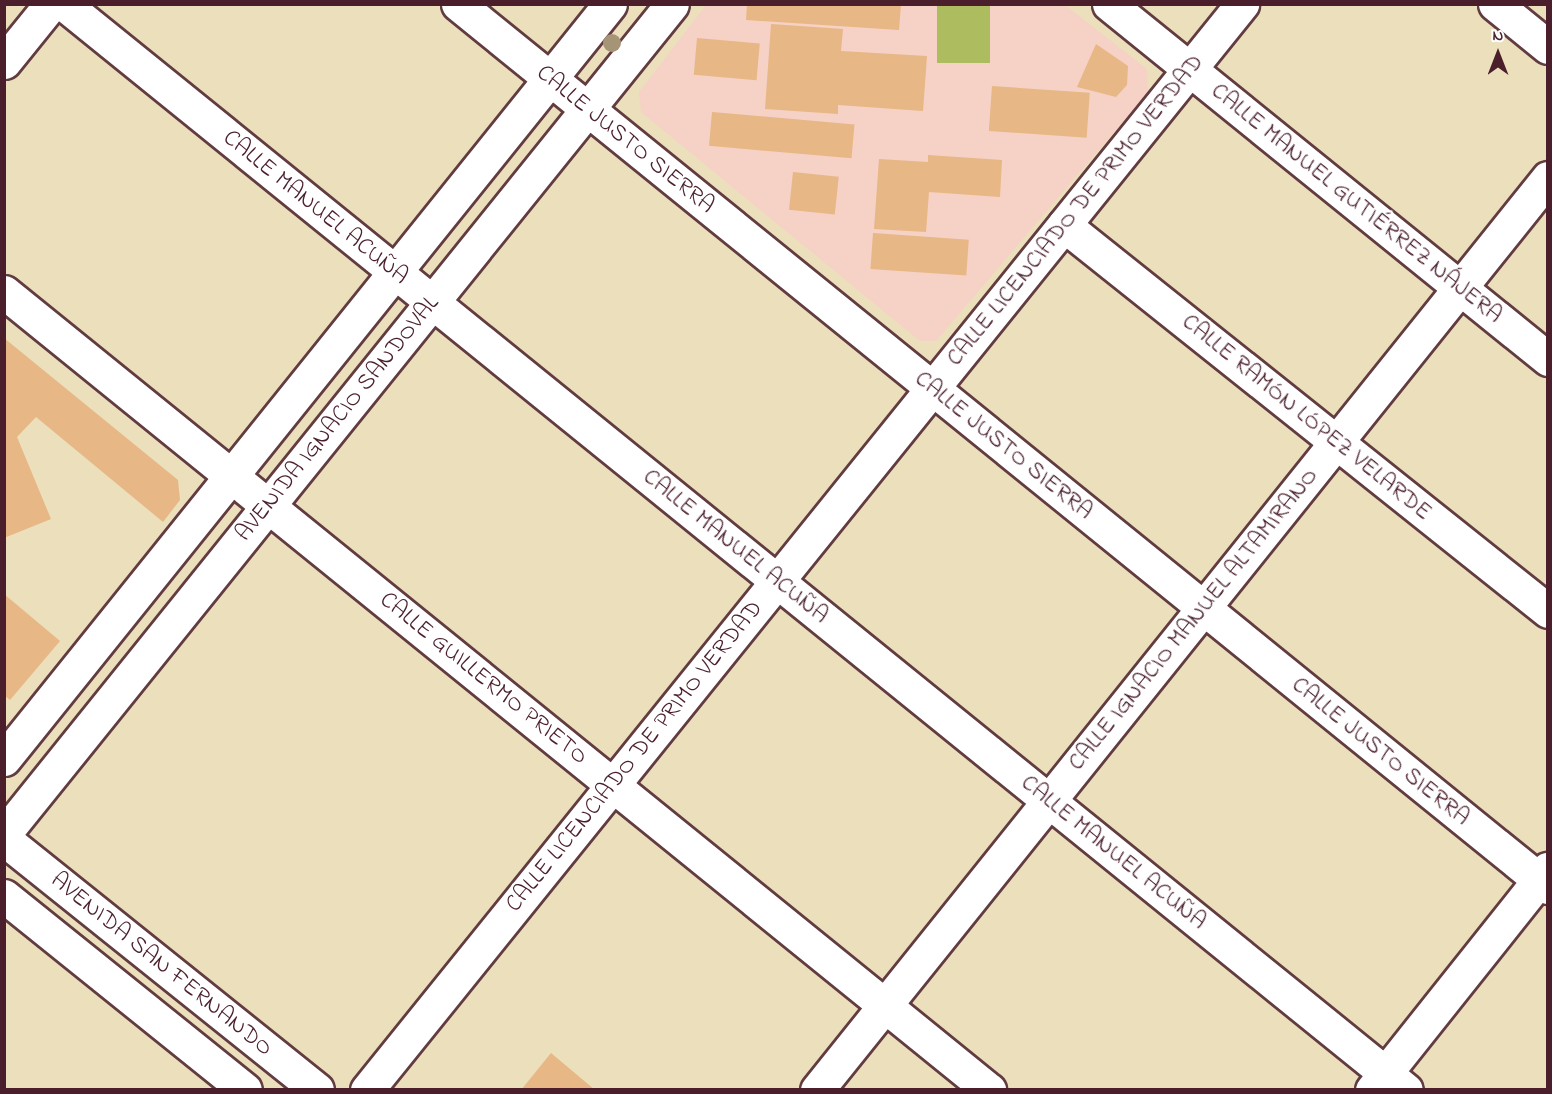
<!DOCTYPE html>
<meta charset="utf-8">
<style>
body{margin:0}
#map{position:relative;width:1552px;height:1094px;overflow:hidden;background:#ebdfbc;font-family:"Indie Flower",sans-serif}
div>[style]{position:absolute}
.built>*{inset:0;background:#f6d1c5}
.green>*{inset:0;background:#adbc5f;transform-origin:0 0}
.building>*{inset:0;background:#e8b786;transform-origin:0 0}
.roads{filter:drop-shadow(2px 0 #623c41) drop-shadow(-2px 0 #623c41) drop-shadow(0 2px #623c41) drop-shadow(0 -2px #623c41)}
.minor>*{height:33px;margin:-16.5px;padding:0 16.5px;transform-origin:16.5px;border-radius:16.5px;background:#fff}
.major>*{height:33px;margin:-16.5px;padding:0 16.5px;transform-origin:16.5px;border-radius:16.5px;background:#fff}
.trees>*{width:18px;height:18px;margin:-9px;border-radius:50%;background:#a69476}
span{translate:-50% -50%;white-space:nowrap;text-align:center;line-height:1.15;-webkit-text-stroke:4.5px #fff;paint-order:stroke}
.street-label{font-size:24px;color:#4a1f2b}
.frame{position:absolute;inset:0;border:6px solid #4a1f2b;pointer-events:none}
.north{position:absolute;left:1468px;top:24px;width:60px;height:60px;-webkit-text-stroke:4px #fff;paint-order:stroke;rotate:0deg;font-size:16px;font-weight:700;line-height:24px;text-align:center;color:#4a1f2b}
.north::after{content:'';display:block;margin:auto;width:21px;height:27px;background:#4a1f2b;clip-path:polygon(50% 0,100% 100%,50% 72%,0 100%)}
</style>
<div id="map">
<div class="built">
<div style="clip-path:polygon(707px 4px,1065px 5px,1147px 69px,1148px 92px,936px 341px,920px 341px,641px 112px,639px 92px)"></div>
</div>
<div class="green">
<div style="left:937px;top:5px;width:53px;height:58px"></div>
</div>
<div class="building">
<div style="clip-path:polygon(747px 4px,901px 4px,899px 30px,746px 20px)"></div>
<div style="clip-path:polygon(771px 24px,843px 29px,841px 51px,927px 56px,923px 111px,838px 105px,838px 114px,765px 109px)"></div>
<div style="left:697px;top:38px;width:63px;height:37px;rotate:5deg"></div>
<div style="clip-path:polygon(1096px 44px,1128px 66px,1127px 85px,1116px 97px,1077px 87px)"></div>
<div style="left:992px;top:86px;width:98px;height:45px;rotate:4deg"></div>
<div style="left:712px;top:112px;width:143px;height:34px;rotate:5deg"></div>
<div style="clip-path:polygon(928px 155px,1002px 160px,1000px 197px,929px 192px,926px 232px,874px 229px,879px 159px,928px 162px)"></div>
<div style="left:793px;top:172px;width:46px;height:38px;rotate:6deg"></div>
<div style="left:873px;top:233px;width:96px;height:36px;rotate:4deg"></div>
<div style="clip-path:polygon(4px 338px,178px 480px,180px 500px,163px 522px,36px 417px,17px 437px,51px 519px,4px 538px)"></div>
<div style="clip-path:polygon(4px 594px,60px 641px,10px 700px,4px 695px)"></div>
<div style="clip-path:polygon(551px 1053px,595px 1090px,521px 1090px)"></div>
</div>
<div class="roads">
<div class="minor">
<div style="left:64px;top:4px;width:1726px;rotate:38.98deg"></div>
<div style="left:458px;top:4px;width:1403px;rotate:39.01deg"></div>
<div style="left:1109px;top:4px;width:565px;rotate:38.96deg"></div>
<div style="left:1495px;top:4px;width:68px;rotate:39.1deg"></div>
<div style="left:4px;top:62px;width:75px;rotate:-51deg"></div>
<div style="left:1064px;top:225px;width:619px;rotate:38.57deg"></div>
<div style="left:4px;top:292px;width:1268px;rotate:39.01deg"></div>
<div style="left:367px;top:1090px;width:1395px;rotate:-51.14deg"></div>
<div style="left:817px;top:1090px;width:1169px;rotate:-51.29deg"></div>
<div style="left:1372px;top:1090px;width:283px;rotate:-51.5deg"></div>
</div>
<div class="major">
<div style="left:4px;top:759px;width:968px;rotate:-51.25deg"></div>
<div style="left:4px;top:834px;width:1065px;rotate:-51.17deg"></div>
<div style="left:4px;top:839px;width:401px;rotate:38.7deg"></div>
<div style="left:4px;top:896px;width:309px;rotate:38.8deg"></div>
</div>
</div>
<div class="trees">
<div style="left:612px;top:43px"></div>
</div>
<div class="street-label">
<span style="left:625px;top:140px;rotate:39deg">CALLE JUSTO SIERRA</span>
<span style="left:1356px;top:204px;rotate:39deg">CALLE MANUEL GUTIÉRREZ NÁJERA</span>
<span style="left:315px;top:208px;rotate:39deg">CALLE MANUEL ACUÑA</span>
<span style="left:1076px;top:211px;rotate:-51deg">CALLE LICENCIADO DE PRIMO VERDAD</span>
<span style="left:1306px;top:418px;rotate:39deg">CALLE RAMÓN LÓPEZ VELARDE</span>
<span style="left:338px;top:419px;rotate:-51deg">AVENIDA IGNACIO SANDOVAL</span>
<span style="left:1003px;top:446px;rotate:39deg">CALLE JUSTO SIERRA</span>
<span style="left:735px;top:547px;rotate:39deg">CALLE MANUEL ACUÑA</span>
<span style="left:1194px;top:620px;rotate:-51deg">CALLE IGNACIO MANUEL ALTAMIRANO</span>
<span style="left:483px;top:679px;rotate:39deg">CALLE GUILLERMO PRIETO</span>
<span style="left:1380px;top:752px;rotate:39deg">CALLE JUSTO SIERRA</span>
<span style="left:635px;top:757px;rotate:-51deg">CALLE LICENCIADO DE PRIMO VERDAD</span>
<span style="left:1113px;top:853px;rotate:39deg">CALLE MANUEL ACUÑA</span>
<span style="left:161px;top:965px;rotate:39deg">AVENIDA SAN FERNANDO</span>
</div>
<div class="frame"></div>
<div class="north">N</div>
</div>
